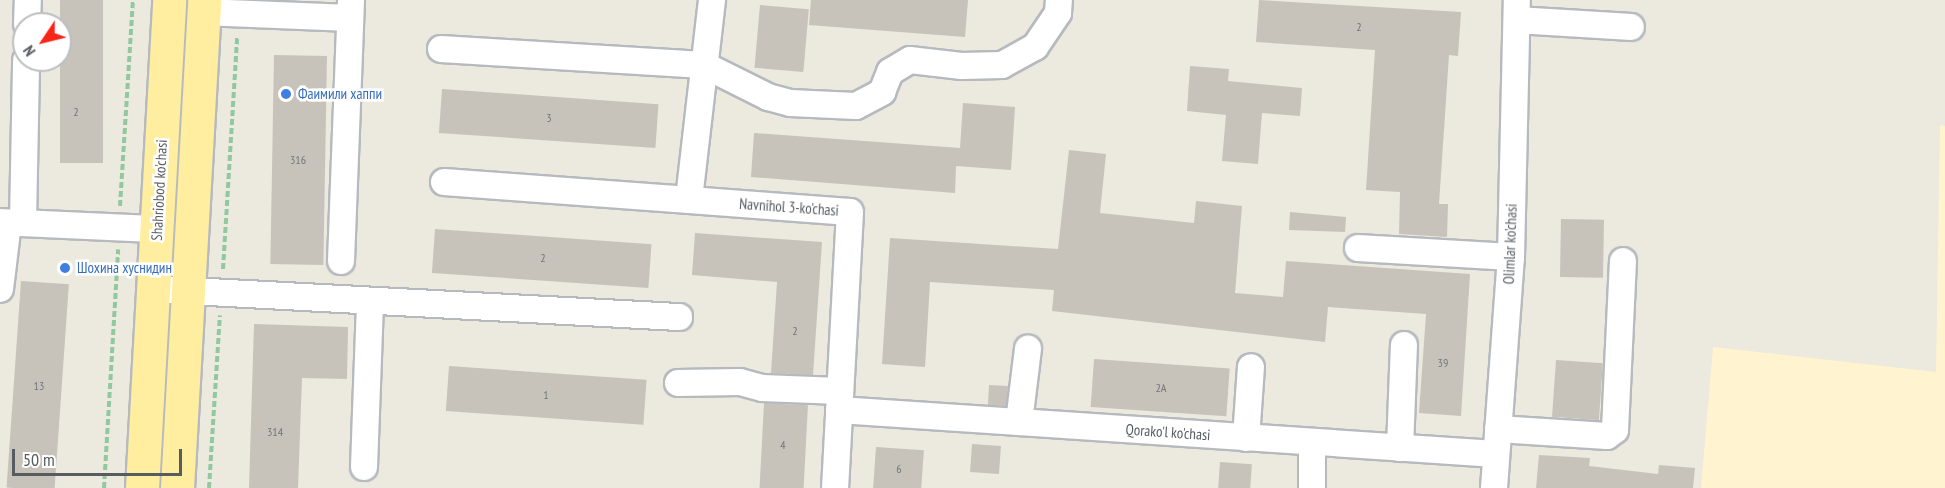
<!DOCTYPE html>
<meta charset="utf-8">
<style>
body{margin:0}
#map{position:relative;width:1945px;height:488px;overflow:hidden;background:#ece9de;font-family:"PT Sans Narrow",sans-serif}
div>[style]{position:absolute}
.commercial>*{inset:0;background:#fff3d0}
.building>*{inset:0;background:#c7c3bb;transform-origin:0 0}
.path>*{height:4px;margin-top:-2px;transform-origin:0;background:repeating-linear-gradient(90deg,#90c89f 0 6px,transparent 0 9px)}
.roads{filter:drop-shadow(2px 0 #b6babf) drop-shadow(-2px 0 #b6babf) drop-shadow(0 2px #b6babf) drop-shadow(0 -2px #b6babf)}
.minor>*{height:26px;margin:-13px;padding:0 13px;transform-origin:13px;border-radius:13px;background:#fff}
.major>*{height:33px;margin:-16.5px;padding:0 16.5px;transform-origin:16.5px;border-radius:16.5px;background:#ffeea0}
.dots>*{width:16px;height:16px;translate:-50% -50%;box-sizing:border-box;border:3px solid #fff;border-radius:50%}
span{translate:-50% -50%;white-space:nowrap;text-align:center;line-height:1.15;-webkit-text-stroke:5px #fff;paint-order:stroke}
.number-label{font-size:12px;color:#737678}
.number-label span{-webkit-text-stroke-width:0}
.shop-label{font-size:15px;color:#366cbe}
.left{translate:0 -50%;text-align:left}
.street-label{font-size:15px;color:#575c61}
.north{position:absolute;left:12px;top:12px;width:60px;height:60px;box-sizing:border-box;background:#fff;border:2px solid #bcbec0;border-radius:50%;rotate:235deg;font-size:16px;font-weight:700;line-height:24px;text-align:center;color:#575c61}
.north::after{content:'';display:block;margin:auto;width:21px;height:27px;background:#f82518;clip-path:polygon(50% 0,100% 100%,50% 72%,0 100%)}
.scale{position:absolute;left:12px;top:449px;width:170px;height:27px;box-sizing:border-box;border:3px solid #575c61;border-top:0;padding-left:8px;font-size:18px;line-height:21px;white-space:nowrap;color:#575c61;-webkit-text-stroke:4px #fff;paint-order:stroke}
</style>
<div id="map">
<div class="commercial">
<div style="clip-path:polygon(1940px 125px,1945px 126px,1945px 488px,1701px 488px,1713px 347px,1936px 372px)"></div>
</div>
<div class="building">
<div style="left:60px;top:0;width:43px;height:163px"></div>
<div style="clip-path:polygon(811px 0,968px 0,965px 37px,809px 25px)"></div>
<div style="clip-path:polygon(1259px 0,1461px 12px,1458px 56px,1449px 55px,1439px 204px,1448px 204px,1447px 237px,1399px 234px,1400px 192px,1366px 190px,1375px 50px,1256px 42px)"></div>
<div style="left:760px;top:5px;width:49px;height:63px;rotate:5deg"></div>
<div style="left:274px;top:55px;width:53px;height:209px;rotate:1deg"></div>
<div style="clip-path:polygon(1190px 66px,1229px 69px,1228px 81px,1302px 88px,1300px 116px,1262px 113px,1258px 164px,1222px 161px,1226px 115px,1187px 111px)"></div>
<div style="left:442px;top:89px;width:217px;height:44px;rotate:4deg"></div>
<div style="clip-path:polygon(963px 103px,1015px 107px,1011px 170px,956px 166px,955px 193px,751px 177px,754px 133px,960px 148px)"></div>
<div style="clip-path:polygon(1069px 150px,1106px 154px,1100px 213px,1194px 223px,1196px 201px,1242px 206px,1235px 293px,1283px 297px,1286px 261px,1470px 274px,1461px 416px,1419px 413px,1426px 314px,1328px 307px,1325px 342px,1052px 311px,1054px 290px,930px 282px,925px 367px,882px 364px,890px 238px,1058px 249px)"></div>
<div style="clip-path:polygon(1290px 212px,1346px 217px,1345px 232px,1289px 230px)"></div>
<div style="left:1561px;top:219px;width:43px;height:58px;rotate:1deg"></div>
<div style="left:435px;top:229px;width:217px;height:44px;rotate:4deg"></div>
<div style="clip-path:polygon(695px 233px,822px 242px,813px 375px,771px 373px,777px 282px,692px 275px)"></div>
<div style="left:21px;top:281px;width:48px;height:207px;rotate:4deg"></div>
<div style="clip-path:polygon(254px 324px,348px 327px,347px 379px,302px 378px,298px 488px,249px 488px)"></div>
<div style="left:1094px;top:359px;width:136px;height:48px;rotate:4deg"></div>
<div style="left:1556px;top:360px;width:47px;height:57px;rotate:4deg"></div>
<div style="left:449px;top:366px;width:198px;height:45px;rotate:4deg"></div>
<div style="left:989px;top:385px;width:19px;height:20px;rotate:3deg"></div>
<div style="left:764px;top:403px;width:44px;height:85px;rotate:3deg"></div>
<div style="left:972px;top:444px;width:29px;height:28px;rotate:4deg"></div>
<div style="left:876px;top:447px;width:48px;height:41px;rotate:4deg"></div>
<div style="clip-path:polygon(1539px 455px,1590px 458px,1589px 466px,1658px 474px,1659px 465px,1695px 468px,1693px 488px,1536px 488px)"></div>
<div style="left:1220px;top:462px;width:32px;height:26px;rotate:4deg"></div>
</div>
<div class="path">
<div style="left:120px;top:206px;width:206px;rotate:-86.4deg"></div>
<div style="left:223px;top:269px;width:232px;rotate:-86.5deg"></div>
<div style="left:104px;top:488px;width:239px;rotate:-86.6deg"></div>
<div style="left:209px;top:488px;width:173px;rotate:-86.4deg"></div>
</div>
<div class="roads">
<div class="minor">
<div style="left:712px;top:0;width:201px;rotate:96.6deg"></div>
<div style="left:689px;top:200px;width:161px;rotate:4.3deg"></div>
<div style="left:850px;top:212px;width:276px;rotate:93.1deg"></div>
<div style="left:203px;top:12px;width:147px;rotate:2.3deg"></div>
<div style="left:1517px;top:20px;width:114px;rotate:3.5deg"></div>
<div style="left:27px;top:24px;width:24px;rotate:-88deg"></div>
<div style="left:441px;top:49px;width:263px;rotate:3.5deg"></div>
<div style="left:704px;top:65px;width:72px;rotate:26.6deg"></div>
<div style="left:768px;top:97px;width:23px;rotate:15deg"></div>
<div style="left:790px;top:103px;width:66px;rotate:2.6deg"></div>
<div style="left:856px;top:106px;width:30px;rotate:-28deg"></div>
<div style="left:882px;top:92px;width:22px;rotate:-68deg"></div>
<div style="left:890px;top:72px;width:23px;rotate:-31deg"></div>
<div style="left:910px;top:60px;width:52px;rotate:6.6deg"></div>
<div style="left:962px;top:66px;width:40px;rotate:-1.4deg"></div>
<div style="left:1002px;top:65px;width:38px;rotate:-29deg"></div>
<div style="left:1035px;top:47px;width:41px;rotate:-55.9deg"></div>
<div style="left:1058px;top:13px;width:13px;rotate:-86deg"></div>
<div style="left:444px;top:182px;width:246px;rotate:4.2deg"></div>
<div style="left:0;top:222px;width:157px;rotate:2.6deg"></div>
<div style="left:23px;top:223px;width:163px;rotate:-88.9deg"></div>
<div style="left:1358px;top:248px;width:153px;rotate:3.4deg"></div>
<div style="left:341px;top:261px;width:261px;rotate:-87.8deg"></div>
<div style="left:0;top:289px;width:66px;rotate:-83.1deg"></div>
<div style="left:153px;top:289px;width:527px;rotate:3.05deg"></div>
<div style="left:678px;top:383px;width:62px;rotate:-0.9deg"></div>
<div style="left:740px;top:382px;width:23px;rotate:15deg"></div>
<div style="left:762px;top:388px;width:78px;rotate:2.2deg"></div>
<div style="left:839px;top:410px;width:658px;rotate:3.83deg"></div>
<div style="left:1019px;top:422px;width:74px;rotate:-83deg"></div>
<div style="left:1498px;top:429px;width:109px;rotate:3.7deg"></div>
<div style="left:1607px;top:436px;width:10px;rotate:-37deg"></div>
<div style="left:1615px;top:430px;width:169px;rotate:-87.3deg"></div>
<div style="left:1246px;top:438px;width:71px;rotate:-86deg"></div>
<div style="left:1312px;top:442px;width:46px;rotate:90deg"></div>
<div style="left:1400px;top:448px;width:103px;rotate:-87.8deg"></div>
<div style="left:364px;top:467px;width:166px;rotate:-87.9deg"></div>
<div style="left:1494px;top:488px;width:232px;rotate:-85.8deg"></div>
<div style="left:1511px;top:257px;width:257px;rotate:-88.7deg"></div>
</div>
<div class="major">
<div style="left:142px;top:488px;width:489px;rotate:-86.8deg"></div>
<div style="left:177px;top:488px;width:489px;rotate:-86.8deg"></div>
</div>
</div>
<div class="dots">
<div style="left:286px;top:94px;background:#3f7fe0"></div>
<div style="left:65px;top:268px;background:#3f7fe0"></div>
</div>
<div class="number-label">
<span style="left:1359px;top:27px">2</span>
<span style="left:76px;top:112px">2</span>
<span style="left:549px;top:118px">3</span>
<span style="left:298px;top:160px">316</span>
<span style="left:543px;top:258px">2</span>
<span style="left:795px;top:331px">2</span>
<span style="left:1443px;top:363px">39</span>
<span style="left:39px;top:386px">13</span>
<span style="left:1161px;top:388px">2A</span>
<span style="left:546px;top:395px">1</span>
<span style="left:275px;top:432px">314</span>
<span style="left:783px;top:445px">4</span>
<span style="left:899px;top:469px">6</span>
</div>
<div class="shop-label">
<span class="left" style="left:298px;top:94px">Фаимили хаппи</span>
<span class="left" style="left:77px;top:268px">Шохина хуснидин</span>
</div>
<div class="street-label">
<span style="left:159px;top:190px;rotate:-87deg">Shahriobod ko'chasi</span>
<span style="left:789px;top:207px;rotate:4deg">Navnihol 3-ko'chasi</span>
<span style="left:1510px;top:244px;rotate:-88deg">Olimlar ko'chasi</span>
<span style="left:1168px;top:432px;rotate:4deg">Qorako'l ko'chasi</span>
</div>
<div class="north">N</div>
<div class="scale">50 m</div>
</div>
